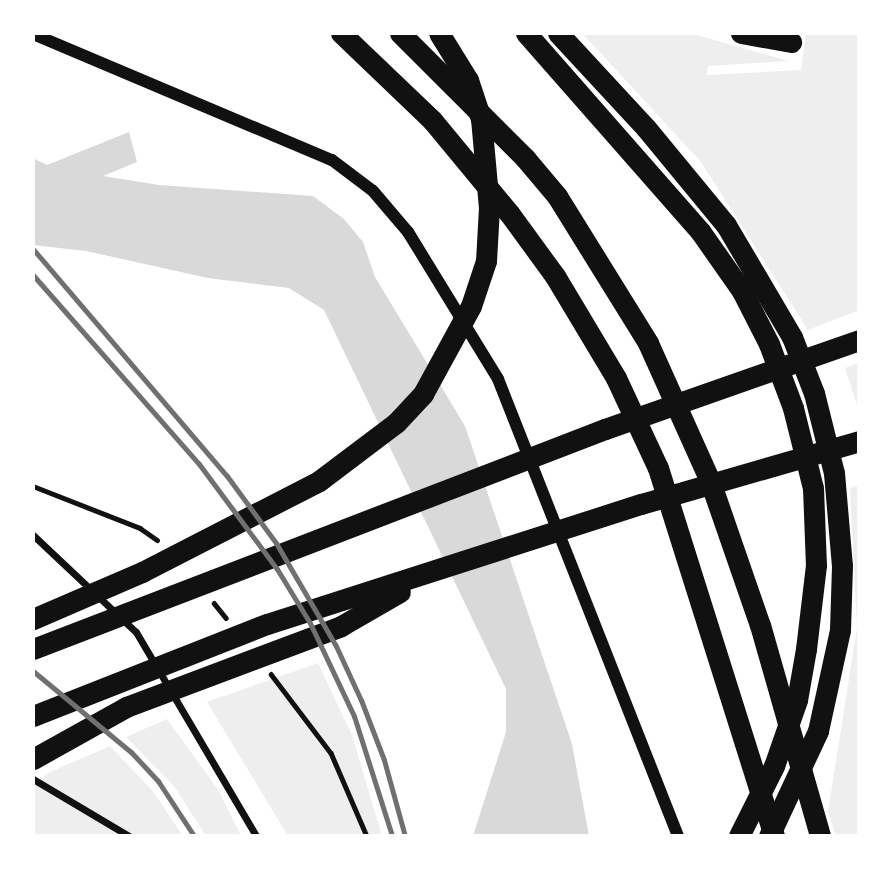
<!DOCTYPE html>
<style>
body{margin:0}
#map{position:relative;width:892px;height:869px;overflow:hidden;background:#fff;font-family:Ubuntu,sans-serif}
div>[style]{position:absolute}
.green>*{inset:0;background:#eee}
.water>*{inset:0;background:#d9d9d9}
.path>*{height:4.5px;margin:-2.25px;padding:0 2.25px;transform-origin:2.25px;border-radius:2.25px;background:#111}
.minor>*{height:7px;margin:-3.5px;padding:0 3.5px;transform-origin:3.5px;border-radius:3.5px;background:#111}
.tertiary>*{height:12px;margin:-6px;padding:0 6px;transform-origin:6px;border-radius:6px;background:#111}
.motorway>*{height:21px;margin:-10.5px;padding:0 10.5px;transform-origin:10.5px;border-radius:10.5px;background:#111}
.rail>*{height:5px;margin:-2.5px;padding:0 2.5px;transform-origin:2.5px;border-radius:2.5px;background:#707070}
span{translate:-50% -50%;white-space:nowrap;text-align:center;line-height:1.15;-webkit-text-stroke:6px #fff;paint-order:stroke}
.frame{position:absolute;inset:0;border:35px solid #fff;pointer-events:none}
</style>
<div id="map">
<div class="green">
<div style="clip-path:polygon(582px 33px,690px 33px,789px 61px,708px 66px,707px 75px,801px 70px,806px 33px,859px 33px,859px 310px,808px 330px,701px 162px)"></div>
<div style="clip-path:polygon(859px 363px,859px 411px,845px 368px)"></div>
<div style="clip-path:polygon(859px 485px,859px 836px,836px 836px,828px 812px,857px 627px,850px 488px)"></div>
<div style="clip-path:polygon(318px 663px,352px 735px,382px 836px,288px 836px,207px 702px)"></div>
<div style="clip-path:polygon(167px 719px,219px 791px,241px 836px,206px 836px,174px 786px,126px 737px)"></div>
<div style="clip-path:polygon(110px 746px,152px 790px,183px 836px,33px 836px,33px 785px,50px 772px)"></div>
</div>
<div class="water">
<div style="clip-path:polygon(129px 132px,137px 162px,103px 176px,159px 185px,313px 196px,344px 219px,363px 242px,375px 277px,465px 426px,572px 744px,589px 836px,473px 836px,506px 732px,506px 689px,324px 310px,289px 288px,208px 278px,86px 251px,33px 245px,33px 158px,47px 165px)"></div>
</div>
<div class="path">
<div style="left:33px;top:486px;width:115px;rotate:21.4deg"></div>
<div style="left:140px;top:528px;width:21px;rotate:35deg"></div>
<div style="left:214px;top:603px;width:19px;rotate:51deg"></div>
<div style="left:271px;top:674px;width:99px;rotate:52.8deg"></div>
<div style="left:331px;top:753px;width:90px;rotate:66.6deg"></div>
</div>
<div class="minor">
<div style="left:33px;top:535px;width:141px;rotate:43.3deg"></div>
<div style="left:136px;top:632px;width:237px;rotate:59.5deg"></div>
<div style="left:33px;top:779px;width:112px;rotate:30.7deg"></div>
</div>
<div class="tertiary">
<div style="left:33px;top:34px;width:324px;rotate:22.9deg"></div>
<div style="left:332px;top:160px;width:51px;rotate:37.1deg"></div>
<div style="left:373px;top:191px;width:54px;rotate:49.5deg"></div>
<div style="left:408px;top:232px;width:172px;rotate:58.5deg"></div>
<div style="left:498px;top:379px;width:491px;rotate:68.5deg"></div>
</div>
<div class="motorway">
<div style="left:341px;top:33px;width:126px;rotate:43.7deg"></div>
<div style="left:432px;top:120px;width:121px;rotate:50.4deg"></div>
<div style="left:509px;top:213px;width:78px;rotate:53.9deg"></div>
<div style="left:555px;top:276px;width:119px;rotate:59.1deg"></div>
<div style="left:616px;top:378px;width:99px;rotate:65deg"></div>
<div style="left:658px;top:468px;width:386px;rotate:72.5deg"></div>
<div style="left:400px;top:33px;width:177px;rotate:45deg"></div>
<div style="left:525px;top:158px;width:50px;rotate:49.9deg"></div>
<div style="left:557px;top:196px;width:173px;rotate:58.2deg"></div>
<div style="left:648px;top:343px;width:151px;rotate:65.8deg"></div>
<div style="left:710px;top:481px;width:152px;rotate:70.9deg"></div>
<div style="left:760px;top:625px;width:219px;rotate:74.1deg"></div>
<div style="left:526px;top:33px;width:264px;rotate:48.7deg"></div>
<div style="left:700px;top:231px;width:73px;rotate:55deg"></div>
<div style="left:742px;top:291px;width:59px;rotate:63deg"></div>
<div style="left:769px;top:344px;width:68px;rotate:69.4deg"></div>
<div style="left:793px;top:408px;width:82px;rotate:76deg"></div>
<div style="left:813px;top:488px;width:77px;rotate:87.8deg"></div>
<div style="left:816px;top:565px;width:85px;rotate:96.8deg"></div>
<div style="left:806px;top:649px;width:52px;rotate:100deg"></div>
<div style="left:797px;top:700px;width:70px;rotate:109.2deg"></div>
<div style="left:774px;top:766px;width:78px;rotate:116.6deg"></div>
<div style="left:558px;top:33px;width:129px;rotate:47.2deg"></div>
<div style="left:646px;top:128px;width:126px;rotate:50.5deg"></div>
<div style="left:726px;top:225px;width:130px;rotate:59.5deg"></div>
<div style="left:792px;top:337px;width:60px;rotate:68.6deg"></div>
<div style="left:814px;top:393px;width:82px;rotate:76deg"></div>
<div style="left:834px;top:473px;width:93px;rotate:85.1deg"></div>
<div style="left:842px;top:566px;width:64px;rotate:91.8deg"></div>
<div style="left:840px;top:630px;width:103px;rotate:102.3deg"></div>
<div style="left:818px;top:731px;width:116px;rotate:115deg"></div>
<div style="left:741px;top:33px;width:51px;rotate:10.2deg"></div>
<div style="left:33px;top:619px;width:119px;rotate:-23.3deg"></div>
<div style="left:142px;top:572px;width:199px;rotate:-27.2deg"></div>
<div style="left:319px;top:481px;width:96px;rotate:-37deg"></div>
<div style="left:396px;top:423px;width:40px;rotate:-47deg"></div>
<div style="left:423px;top:394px;width:100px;rotate:-61.4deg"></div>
<div style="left:471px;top:306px;width:47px;rotate:-71.6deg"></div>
<div style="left:486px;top:261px;width:53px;rotate:-86.8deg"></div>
<div style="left:489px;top:208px;width:89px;rotate:-95.1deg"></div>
<div style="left:481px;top:119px;width:41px;rotate:-108.4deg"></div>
<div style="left:468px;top:80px;width:55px;rotate:-121.7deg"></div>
<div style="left:33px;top:649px;width:613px;rotate:-21.04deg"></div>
<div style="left:605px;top:429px;width:269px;rotate:-19.3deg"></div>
<div style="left:33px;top:716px;width:251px;rotate:-21.5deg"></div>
<div style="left:267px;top:624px;width:393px;rotate:-17.8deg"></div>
<div style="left:641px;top:504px;width:227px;rotate:-16.1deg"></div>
<div style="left:33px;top:759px;width:107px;rotate:-29.2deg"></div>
<div style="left:126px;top:707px;width:230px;rotate:-20.6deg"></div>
<div style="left:341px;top:626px;width:68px;rotate:-30deg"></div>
</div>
<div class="rail">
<div style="left:33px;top:249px;width:299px;rotate:49.5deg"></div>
<div style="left:227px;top:476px;width:83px;rotate:53.8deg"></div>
<div style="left:276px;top:543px;width:119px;rotate:59.8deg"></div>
<div style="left:336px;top:646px;width:60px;rotate:65.2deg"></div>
<div style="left:361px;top:700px;width:64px;rotate:69deg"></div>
<div style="left:384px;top:760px;width:79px;rotate:74.6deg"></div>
<div style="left:33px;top:275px;width:252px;rotate:48.7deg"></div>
<div style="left:199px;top:464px;width:131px;rotate:53.4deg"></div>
<div style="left:277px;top:569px;width:63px;rotate:58.6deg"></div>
<div style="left:310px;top:623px;width:103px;rotate:64.7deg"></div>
<div style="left:354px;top:716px;width:126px;rotate:72.4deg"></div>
<div style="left:33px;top:671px;width:127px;rotate:39.6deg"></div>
<div style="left:131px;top:752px;width:40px;rotate:47deg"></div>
<div style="left:158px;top:781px;width:66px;rotate:56.8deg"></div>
</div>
<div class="frame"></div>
</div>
